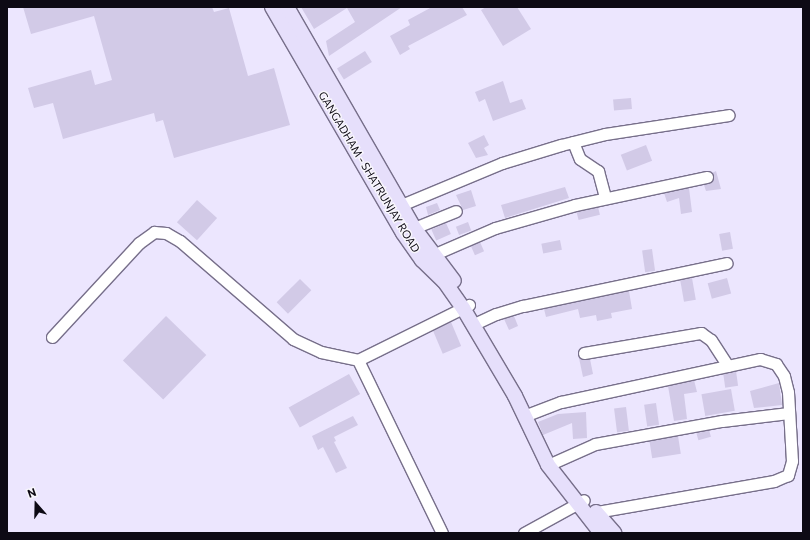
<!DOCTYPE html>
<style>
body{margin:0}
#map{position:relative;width:810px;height:540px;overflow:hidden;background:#ece6fe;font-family:Commissioner,sans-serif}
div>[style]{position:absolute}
.building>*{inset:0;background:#d2cae7;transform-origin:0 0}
.roads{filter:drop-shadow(1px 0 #776f8a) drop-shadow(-1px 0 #776f8a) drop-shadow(0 1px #776f8a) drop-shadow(0 -1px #776f8a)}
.minor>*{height:11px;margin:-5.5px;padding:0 5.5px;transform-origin:5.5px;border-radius:5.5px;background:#fff}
.major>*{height:14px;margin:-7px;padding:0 7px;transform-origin:7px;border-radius:7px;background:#e6dffb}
span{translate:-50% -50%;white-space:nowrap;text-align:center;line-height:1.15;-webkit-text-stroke:3px #f8f6fc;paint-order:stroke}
.street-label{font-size:11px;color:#0d0a14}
.frame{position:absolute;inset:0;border:8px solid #0d0a14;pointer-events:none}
.north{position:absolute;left:16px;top:484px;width:40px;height:40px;-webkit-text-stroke:3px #f8f6fc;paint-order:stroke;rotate:340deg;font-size:11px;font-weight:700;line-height:16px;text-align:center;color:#0d0a14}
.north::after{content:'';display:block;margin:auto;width:14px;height:18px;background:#0d0a14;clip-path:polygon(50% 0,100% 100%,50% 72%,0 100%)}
</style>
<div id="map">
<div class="building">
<div style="clip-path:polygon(23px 7px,212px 7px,214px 12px,229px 8px,248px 76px,274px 68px,290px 125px,174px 158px,163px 120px,156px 122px,154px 113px,63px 139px,53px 103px,34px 108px,28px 88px,91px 70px,95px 85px,112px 80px,94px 16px,31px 34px)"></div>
<div style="clip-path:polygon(301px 7px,402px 7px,329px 56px,326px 41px,355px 22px,347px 8px,314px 29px)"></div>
<div style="clip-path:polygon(432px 7px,462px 7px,467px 15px,408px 46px,410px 49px,400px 55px,390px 36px,410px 25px,408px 20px)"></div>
<div style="clip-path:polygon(486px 7px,517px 7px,531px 29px,503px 46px,481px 10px)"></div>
<div style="left:365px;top:51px;width:13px;height:33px;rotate:58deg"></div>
<div style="clip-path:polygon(503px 81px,510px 103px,522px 99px,526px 109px,493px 121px,485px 99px,479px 102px,475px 92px)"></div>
<div style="left:631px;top:98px;width:11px;height:18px;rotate:85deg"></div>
<div style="clip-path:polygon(484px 135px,489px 145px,484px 148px,488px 155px,476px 158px,468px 143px)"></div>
<div style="left:646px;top:145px;width:17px;height:27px;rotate:69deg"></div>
<div style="clip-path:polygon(716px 171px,721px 189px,706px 191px,704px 185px,712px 182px,712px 173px)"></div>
<div style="clip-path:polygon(565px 187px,569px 198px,505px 218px,501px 205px)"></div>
<div style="clip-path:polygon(689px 188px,692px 212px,681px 214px,679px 198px,667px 202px,664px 193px)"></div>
<div style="clip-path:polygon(471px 190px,476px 206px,463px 210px,456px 195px)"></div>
<div style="left:197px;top:200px;width:27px;height:30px;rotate:42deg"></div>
<div style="clip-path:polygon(437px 203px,440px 210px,428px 215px,426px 207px)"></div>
<div style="left:598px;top:207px;width:8px;height:22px;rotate:76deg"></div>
<div style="left:468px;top:222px;width:9px;height:13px;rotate:69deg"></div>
<div style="left:446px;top:223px;width:12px;height:16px;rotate:66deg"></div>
<div style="left:730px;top:232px;width:17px;height:11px;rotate:80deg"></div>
<div style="left:560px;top:240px;width:10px;height:19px;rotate:79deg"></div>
<div style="left:480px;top:242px;width:10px;height:10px;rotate:66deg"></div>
<div style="left:652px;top:249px;width:22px;height:10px;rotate:82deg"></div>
<div style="left:692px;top:278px;width:22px;height:12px;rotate:80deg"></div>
<div style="left:727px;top:278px;width:16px;height:20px;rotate:75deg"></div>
<div style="left:300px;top:279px;width:16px;height:33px;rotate:45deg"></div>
<div style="clip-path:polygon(629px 291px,632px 309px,611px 313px,612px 318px,597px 321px,596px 315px,580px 318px,578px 309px,546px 317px,544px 309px)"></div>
<div style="left:166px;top:316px;width:56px;height:62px;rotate:44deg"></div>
<div style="clip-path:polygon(514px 316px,518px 326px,509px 330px,504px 319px)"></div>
<div style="left:451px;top:322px;width:26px;height:20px;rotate:67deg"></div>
<div style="clip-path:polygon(579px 358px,590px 359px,593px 374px,583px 377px)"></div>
<div style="left:736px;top:371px;width:15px;height:13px;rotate:82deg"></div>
<div style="left:349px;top:374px;width:23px;height:69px;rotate:61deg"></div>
<div style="clip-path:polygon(694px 380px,697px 392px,684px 394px,687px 419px,674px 421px,668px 386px)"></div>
<div style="clip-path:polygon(779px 383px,782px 405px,754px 408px,750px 391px)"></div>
<div style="left:731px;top:389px;width:22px;height:30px;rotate:80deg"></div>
<div style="left:656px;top:403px;width:22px;height:12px;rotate:82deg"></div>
<div style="left:626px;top:407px;width:24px;height:12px;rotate:83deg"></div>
<div style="clip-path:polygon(586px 412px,587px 438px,573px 439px,572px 423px,543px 435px,538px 422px,558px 414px)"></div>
<div style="clip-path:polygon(353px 416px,358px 425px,334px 437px,336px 441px,334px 442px,347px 468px,336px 473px,323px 447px,318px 450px,312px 436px)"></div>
<div style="left:709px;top:430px;width:7px;height:13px;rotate:74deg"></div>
<div style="left:678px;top:436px;width:18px;height:29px;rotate:81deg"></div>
</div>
<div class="roads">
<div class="minor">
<div style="left:573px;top:142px;width:18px;rotate:68deg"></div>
<div style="left:580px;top:159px;width:22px;rotate:34deg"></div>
<div style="left:598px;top:171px;width:28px;rotate:75deg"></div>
<div style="left:394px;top:208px;width:117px;rotate:-22.6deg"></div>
<div style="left:502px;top:163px;width:62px;rotate:-17deg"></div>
<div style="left:561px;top:145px;width:45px;rotate:-14deg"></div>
<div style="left:605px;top:134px;width:125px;rotate:-8.7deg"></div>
<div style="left:414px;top:228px;width:45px;rotate:-22deg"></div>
<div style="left:428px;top:257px;width:73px;rotate:-23.4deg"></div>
<div style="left:495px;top:228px;width:83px;rotate:-16deg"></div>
<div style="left:575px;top:205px;width:135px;rotate:-12deg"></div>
<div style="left:472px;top:325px;width:26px;rotate:-25deg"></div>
<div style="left:496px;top:314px;width:28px;rotate:-17deg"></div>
<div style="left:523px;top:306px;width:208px;rotate:-11.9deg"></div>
<div style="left:52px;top:337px;width:128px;rotate:-47.2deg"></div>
<div style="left:139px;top:243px;width:19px;rotate:-36deg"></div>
<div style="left:154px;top:232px;width:12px;rotate:5deg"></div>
<div style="left:166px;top:233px;width:16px;rotate:30deg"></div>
<div style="left:180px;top:241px;width:150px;rotate:40.9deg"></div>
<div style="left:293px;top:339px;width:31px;rotate:25deg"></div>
<div style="left:321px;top:352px;width:38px;rotate:12deg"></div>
<div style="left:584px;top:353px;width:119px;rotate:-9.7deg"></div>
<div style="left:701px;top:333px;width:12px;rotate:35deg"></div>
<div style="left:711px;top:340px;width:31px;rotate:57deg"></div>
<div style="left:524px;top:416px;width:40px;rotate:-21deg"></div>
<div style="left:561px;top:402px;width:204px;rotate:-12.2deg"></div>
<div style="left:760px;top:359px;width:17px;rotate:17deg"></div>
<div style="left:776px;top:364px;width:14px;rotate:56deg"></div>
<div style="left:784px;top:376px;width:16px;rotate:76deg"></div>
<div style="left:788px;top:392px;width:69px;rotate:86.7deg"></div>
<div style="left:792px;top:461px;width:15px;rotate:106deg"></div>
<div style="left:788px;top:475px;width:15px;rotate:157deg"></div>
<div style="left:774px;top:481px;width:181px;rotate:170.1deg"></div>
<div style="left:548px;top:465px;width:51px;rotate:-24.1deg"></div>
<div style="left:595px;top:444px;width:129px;rotate:-10.3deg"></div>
<div style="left:722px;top:421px;width:67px;rotate:-6.8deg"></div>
<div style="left:442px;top:533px;width:192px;rotate:-115.9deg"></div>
<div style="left:358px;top:360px;width:124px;rotate:-26.4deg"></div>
<div style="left:524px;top:533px;width:68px;rotate:-28.8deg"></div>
</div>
<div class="major">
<div style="left:272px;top:7px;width:261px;rotate:59.9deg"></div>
<div style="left:403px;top:233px;width:33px;rotate:55deg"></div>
<div style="left:422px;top:260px;width:30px;rotate:44deg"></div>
<div style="left:444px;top:281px;width:33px;rotate:55deg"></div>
<div style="left:463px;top:308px;width:102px;rotate:59.4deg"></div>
<div style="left:515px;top:396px;width:76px;rotate:64.4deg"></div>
<div style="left:548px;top:465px;width:86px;rotate:52.1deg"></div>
<div style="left:287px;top:7px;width:255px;rotate:60.1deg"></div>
<div style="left:414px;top:228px;width:66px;rotate:53deg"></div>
<div style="left:596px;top:512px;width:28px;rotate:49deg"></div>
</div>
</div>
<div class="street-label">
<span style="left:369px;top:172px;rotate:59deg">GANGADHAM - SHATRUNJAY ROAD</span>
</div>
<div class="frame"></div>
<div class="north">N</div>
</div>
